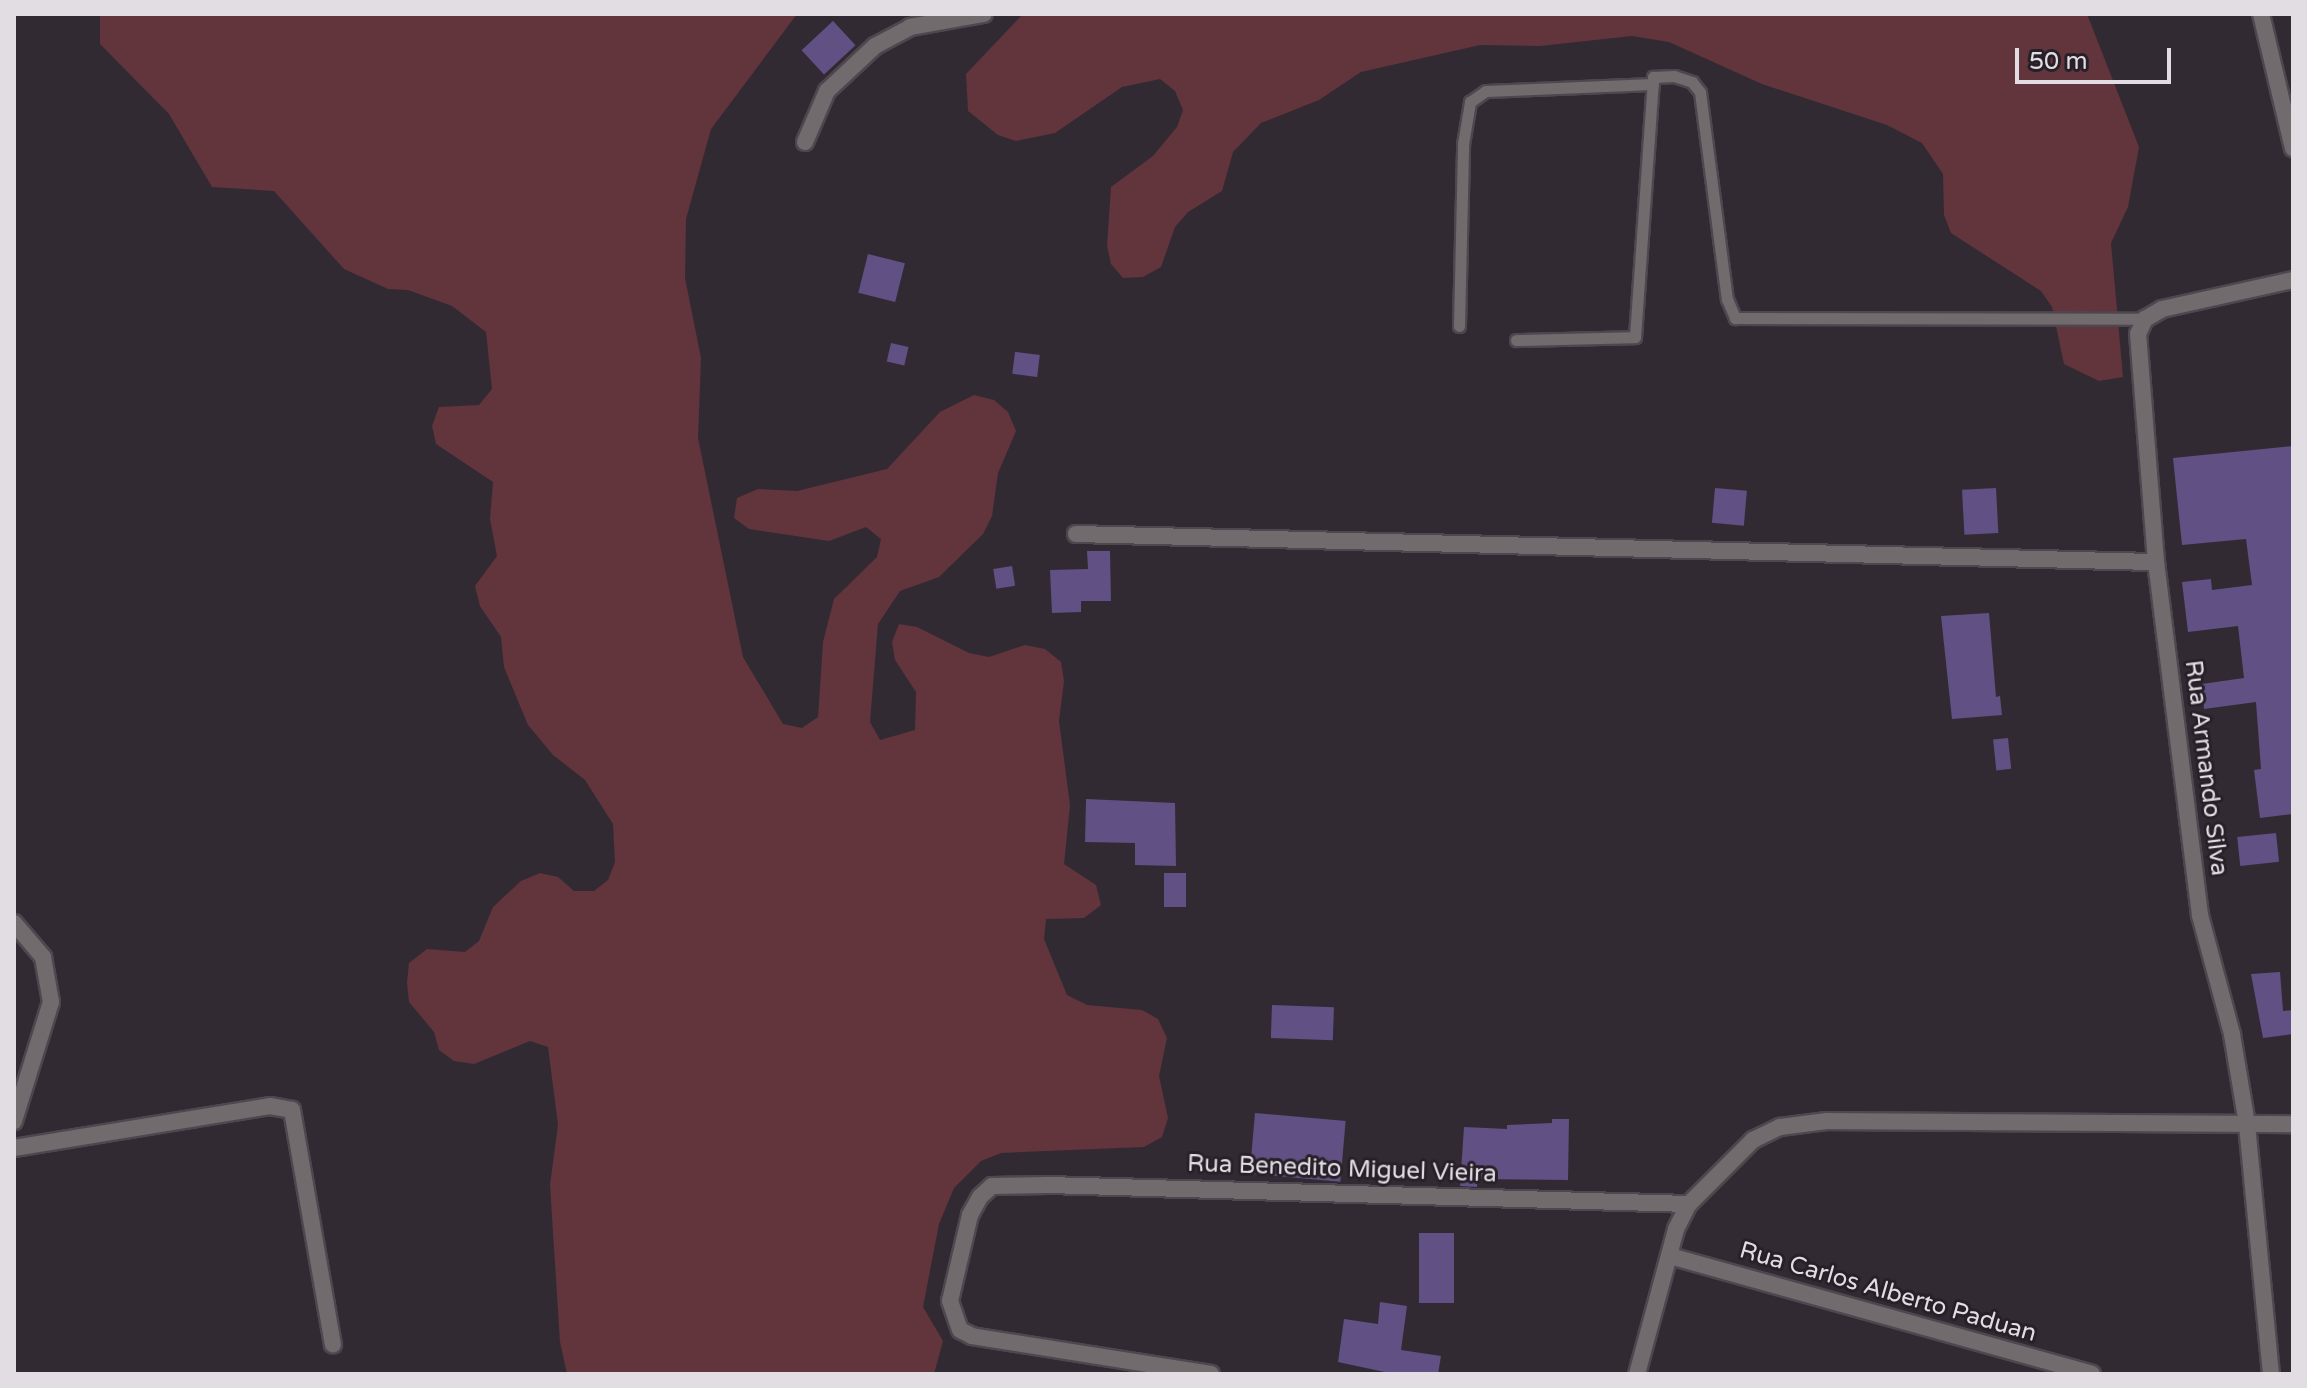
<!DOCTYPE html>
<style>
body{margin:0}
#map{position:relative;width:2307px;height:1388px;overflow:hidden;background:#322a33;font-family:"Varela Round",sans-serif}
div>[style]{position:absolute}
.green>*{inset:0;background:#62343c}
.building>*{inset:0;background:#605084;transform-origin:0 0}
.roads{filter:drop-shadow(2px 0 #4e474f) drop-shadow(-2px 0 #4e474f) drop-shadow(0 2px #4e474f) drop-shadow(0 -2px #4e474f)}
.service>*{height:11px;margin:-5.5px;padding:0 5.5px;transform-origin:5.5px;border-radius:5.5px;background:#716b6e}
.minor>*{height:16px;margin:-8px;padding:0 8px;transform-origin:8px;border-radius:8px;background:#716b6e}
.tertiary>*{height:16px;margin:-8px;padding:0 8px;transform-origin:8px;border-radius:8px;background:#716b6e}
span{translate:-50% -50%;white-space:nowrap;text-align:center;line-height:1.15;-webkit-text-stroke:6px #282029;paint-order:stroke}
.street-label{font-size:24px;color:#e2dde3}
.frame{position:absolute;inset:0;border:16px solid #e2dde3;pointer-events:none}
.scale{position:absolute;left:2015px;top:48px;width:156px;height:36px;box-sizing:border-box;border:4px solid #e2dde3;border-top:0;padding-left:10px;font-size:24px;line-height:28px;white-space:nowrap;color:#e2dde3;-webkit-text-stroke:6px #282029;paint-order:stroke}
</style>
<div id="map">
<div class="green">
<div style="clip-path:polygon(100px 14px,797px 14px,711px 129px,686px 219px,685px 278px,701px 358px,698px 438px,743px 657px,783px 724px,802px 728px,818px 717px,823px 642px,834px 599px,877px 557px,881px 539px,866px 527px,829px 541px,749px 529px,734px 518px,737px 498px,758px 489px,797px 491px,887px 469px,940px 412px,974px 395px,994px 400px,1008px 412px,1016px 431px,998px 473px,992px 516px,983px 534px,939px 577px,900px 591px,878px 624px,870px 722px,880px 740px,915px 730px,916px 692px,895px 660px,892px 642px,899px 624px,917px 627px,969px 653px,989px 657px,1025px 645px,1045px 649px,1061px 662px,1064px 681px,1059px 721px,1070px 805px,1064px 864px,1096px 885px,1101px 905px,1084px 918px,1046px 919px,1044px 939px,1067px 995px,1087px 1005px,1142px 1010px,1158px 1019px,1167px 1038px,1159px 1076px,1168px 1118px,1162px 1137px,1144px 1147px,1001px 1153px,981px 1161px,954px 1188px,939px 1224px,923px 1307px,943px 1341px,934px 1374px,567px 1374px,560px 1342px,550px 1185px,558px 1125px,548px 1047px,530px 1041px,474px 1064px,454px 1061px,439px 1050px,434px 1032px,409px 1002px,407px 983px,409px 963px,427px 949px,465px 952px,479px 941px,493px 907px,521px 881px,540px 873px,558px 877px,574px 891px,594px 891px,608px 880px,615px 862px,613px 824px,585px 780px,553px 755px,528px 725px,504px 667px,501px 637px,480px 606px,475px 586px,497px 556px,490px 519px,493px 482px,436px 444px,432px 426px,439px 407px,479px 405px,492px 389px,486px 332px,452px 306px,408px 290px,388px 289px,344px 269px,274px 191px,212px 187px,169px 114px,100px 44px)"></div>
<div style="clip-path:polygon(1023px 14px,2087px 14px,2139px 147px,2128px 207px,2111px 243px,2123px 377px,2099px 381px,2064px 364px,2052px 307px,2041px 291px,1951px 233px,1944px 215px,1943px 174px,1922px 143px,1887px 125px,1762px 84px,1669px 42px,1632px 36px,1540px 46px,1480px 45px,1361px 72px,1319px 100px,1261px 123px,1233px 152px,1222px 191px,1188px 212px,1175px 227px,1161px 267px,1143px 277px,1123px 278px,1111px 264px,1107px 246px,1111px 187px,1153px 156px,1177px 127px,1183px 110px,1175px 91px,1160px 79px,1122px 87px,1055px 133px,1016px 141px,998px 135px,968px 111px,966px 74px)"></div>
</div>
<div class="building">
<div style="left:833px;top:21px;width:33px;height:43px;rotate:47deg"></div>
<div style="left:868px;top:254px;width:38px;height:40px;rotate:14deg"></div>
<div style="left:891px;top:343px;width:18px;height:19px;rotate:13deg"></div>
<div style="left:1015px;top:352px;width:25px;height:22px;rotate:7deg"></div>
<div style="clip-path:polygon(2293px 446px,2293px 814px,2260px 818px,2254px 770px,2261px 769px,2256px 702px,2204px 709px,2202px 684px,2244px 678px,2238px 626px,2188px 632px,2182px 582px,2211px 579px,2212px 590px,2252px 585px,2246px 539px,2182px 545px,2173px 458px)"></div>
<div style="left:1715px;top:488px;width:32px;height:35px;rotate:5deg"></div>
<div style="left:1996px;top:488px;width:45px;height:34px;rotate:87deg"></div>
<div style="clip-path:polygon(1087px 551px,1110px 551px,1111px 601px,1081px 601px,1081px 612px,1052px 613px,1050px 570px,1088px 569px)"></div>
<div style="left:1012px;top:566px;width:20px;height:19px;rotate:81deg"></div>
<div style="clip-path:polygon(1989px 613px,1996px 697px,2000px 696px,2002px 715px,1952px 719px,1941px 616px)"></div>
<div style="left:2008px;top:738px;width:31px;height:15px;rotate:84deg"></div>
<div style="clip-path:polygon(1086px 799px,1175px 803px,1176px 866px,1135px 865px,1135px 843px,1085px 842px)"></div>
<div style="left:2276px;top:833px;width:29px;height:39px;rotate:84deg"></div>
<div style="left:1186px;top:873px;width:34px;height:22px;rotate:90deg"></div>
<div style="clip-path:polygon(2280px 972px,2283px 1011px,2293px 1010px,2293px 1034px,2263px 1038px,2251px 974px)"></div>
<div style="left:1272px;top:1005px;width:62px;height:33px;rotate:2deg"></div>
<div style="left:1255px;top:1113px;width:91px;height:61px;rotate:5deg"></div>
<div style="clip-path:polygon(1552px 1119px,1569px 1119px,1568px 1180px,1477px 1179px,1477px 1187px,1460px 1186px,1464px 1127px,1507px 1129px,1507px 1125px,1552px 1123px)"></div>
<div style="left:1419px;top:1233px;width:35px;height:70px"></div>
<div style="clip-path:polygon(1380px 1302px,1407px 1306px,1401px 1350px,1441px 1356px,1438px 1374px,1394px 1374px,1338px 1362px,1344px 1319px,1378px 1324px)"></div>
</div>
<div class="roads">
<div class="service">
<div style="left:1459px;top:326px;width:182px;rotate:-88.7deg"></div>
<div style="left:1463px;top:144px;width:43px;rotate:-80.5deg"></div>
<div style="left:1470px;top:102px;width:19px;rotate:-35deg"></div>
<div style="left:1486px;top:91px;width:167px;rotate:-2.4deg"></div>
<div style="left:1516px;top:340px;width:119px;rotate:-1.4deg"></div>
<div style="left:1635px;top:337px;width:261px;rotate:-86deg"></div>
<div style="left:1653px;top:77px;width:21px;rotate:-3deg"></div>
<div style="left:1674px;top:76px;width:19px;rotate:18deg"></div>
<div style="left:1692px;top:82px;width:13px;rotate:51deg"></div>
<div style="left:1700px;top:92px;width:209px;rotate:82.6deg"></div>
<div style="left:1727px;top:299px;width:21px;rotate:67deg"></div>
<div style="left:1735px;top:318px;width:410px;rotate:0.1deg"></div>
</div>
<div class="minor">
<div style="left:805px;top:142px;width:56px;rotate:-66.7deg"></div>
<div style="left:827px;top:91px;width:66px;rotate:-43.2deg"></div>
<div style="left:875px;top:46px;width:40px;rotate:-28deg"></div>
<div style="left:910px;top:27px;width:75px;rotate:-10deg"></div>
<div style="left:1076px;top:534px;width:1080px;rotate:1.49deg"></div>
<div style="left:14px;top:923px;width:45px;rotate:49.5deg"></div>
<div style="left:43px;top:957px;width:46px;rotate:79.9deg"></div>
<div style="left:51px;top:1002px;width:125px;rotate:107.3deg"></div>
<div style="left:14px;top:1148px;width:259px;rotate:-9.3deg"></div>
<div style="left:270px;top:1106px;width:22px;rotate:10deg"></div>
<div style="left:292px;top:1110px;width:238px;rotate:80.1deg"></div>
<div style="left:1670px;top:1256px;width:438px;rotate:15.6deg"></div>
<div style="left:1211px;top:1374px;width:242px;rotate:-171deg"></div>
<div style="left:972px;top:1336px;width:13px;rotate:-153deg"></div>
<div style="left:960px;top:1330px;width:31px;rotate:-109deg"></div>
<div style="left:950px;top:1301px;width:88px;rotate:-76.9deg"></div>
<div style="left:970px;top:1215px;width:21px;rotate:-61deg"></div>
<div style="left:980px;top:1197px;width:16px;rotate:-43deg"></div>
<div style="left:992px;top:1186px;width:56px;rotate:-1deg"></div>
<div style="left:1048px;top:1185px;width:641px;rotate:1.7deg"></div>
<div style="left:1637px;top:1374px;width:150px;rotate:-74.9deg"></div>
<div style="left:1676px;top:1229px;width:28px;rotate:-63deg"></div>
<div style="left:1689px;top:1204px;width:91px;rotate:-45deg"></div>
<div style="left:1753px;top:1140px;width:30px;rotate:-26deg"></div>
<div style="left:1780px;top:1127px;width:47px;rotate:-7.3deg"></div>
<div style="left:1827px;top:1121px;width:466px;rotate:0.4deg"></div>
<div style="left:2271px;top:1374px;width:251px;rotate:-95.5deg"></div>
<div style="left:2247px;top:1124px;width:91px;rotate:-99.5deg"></div>
<div style="left:2232px;top:1034px;width:123px;rotate:-105.1deg"></div>
<div style="left:2200px;top:915px;width:356px;rotate:-97.1deg"></div>
<div style="left:2156px;top:562px;width:229px;rotate:-94.5deg"></div>
<div style="left:2138px;top:334px;width:17px;rotate:-65deg"></div>
<div style="left:2145px;top:319px;width:20px;rotate:-30deg"></div>
<div style="left:2162px;top:309px;width:134px;rotate:-12.5deg"></div>
</div>
<div class="tertiary">
<div style="left:2261px;top:14px;width:138px;rotate:76.6deg"></div>
</div>
</div>
<div class="street-label">
<span style="left:2206px;top:768px;rotate:83deg">Rua Armando Silva</span>
<span style="left:1342px;top:1169px;rotate:2deg">Rua Benedito Miguel Vieira</span>
<span style="left:1888px;top:1292px;rotate:16deg">Rua Carlos Alberto Paduan</span>
</div>
<div class="frame"></div>
<div class="scale">50 m</div>
</div>
